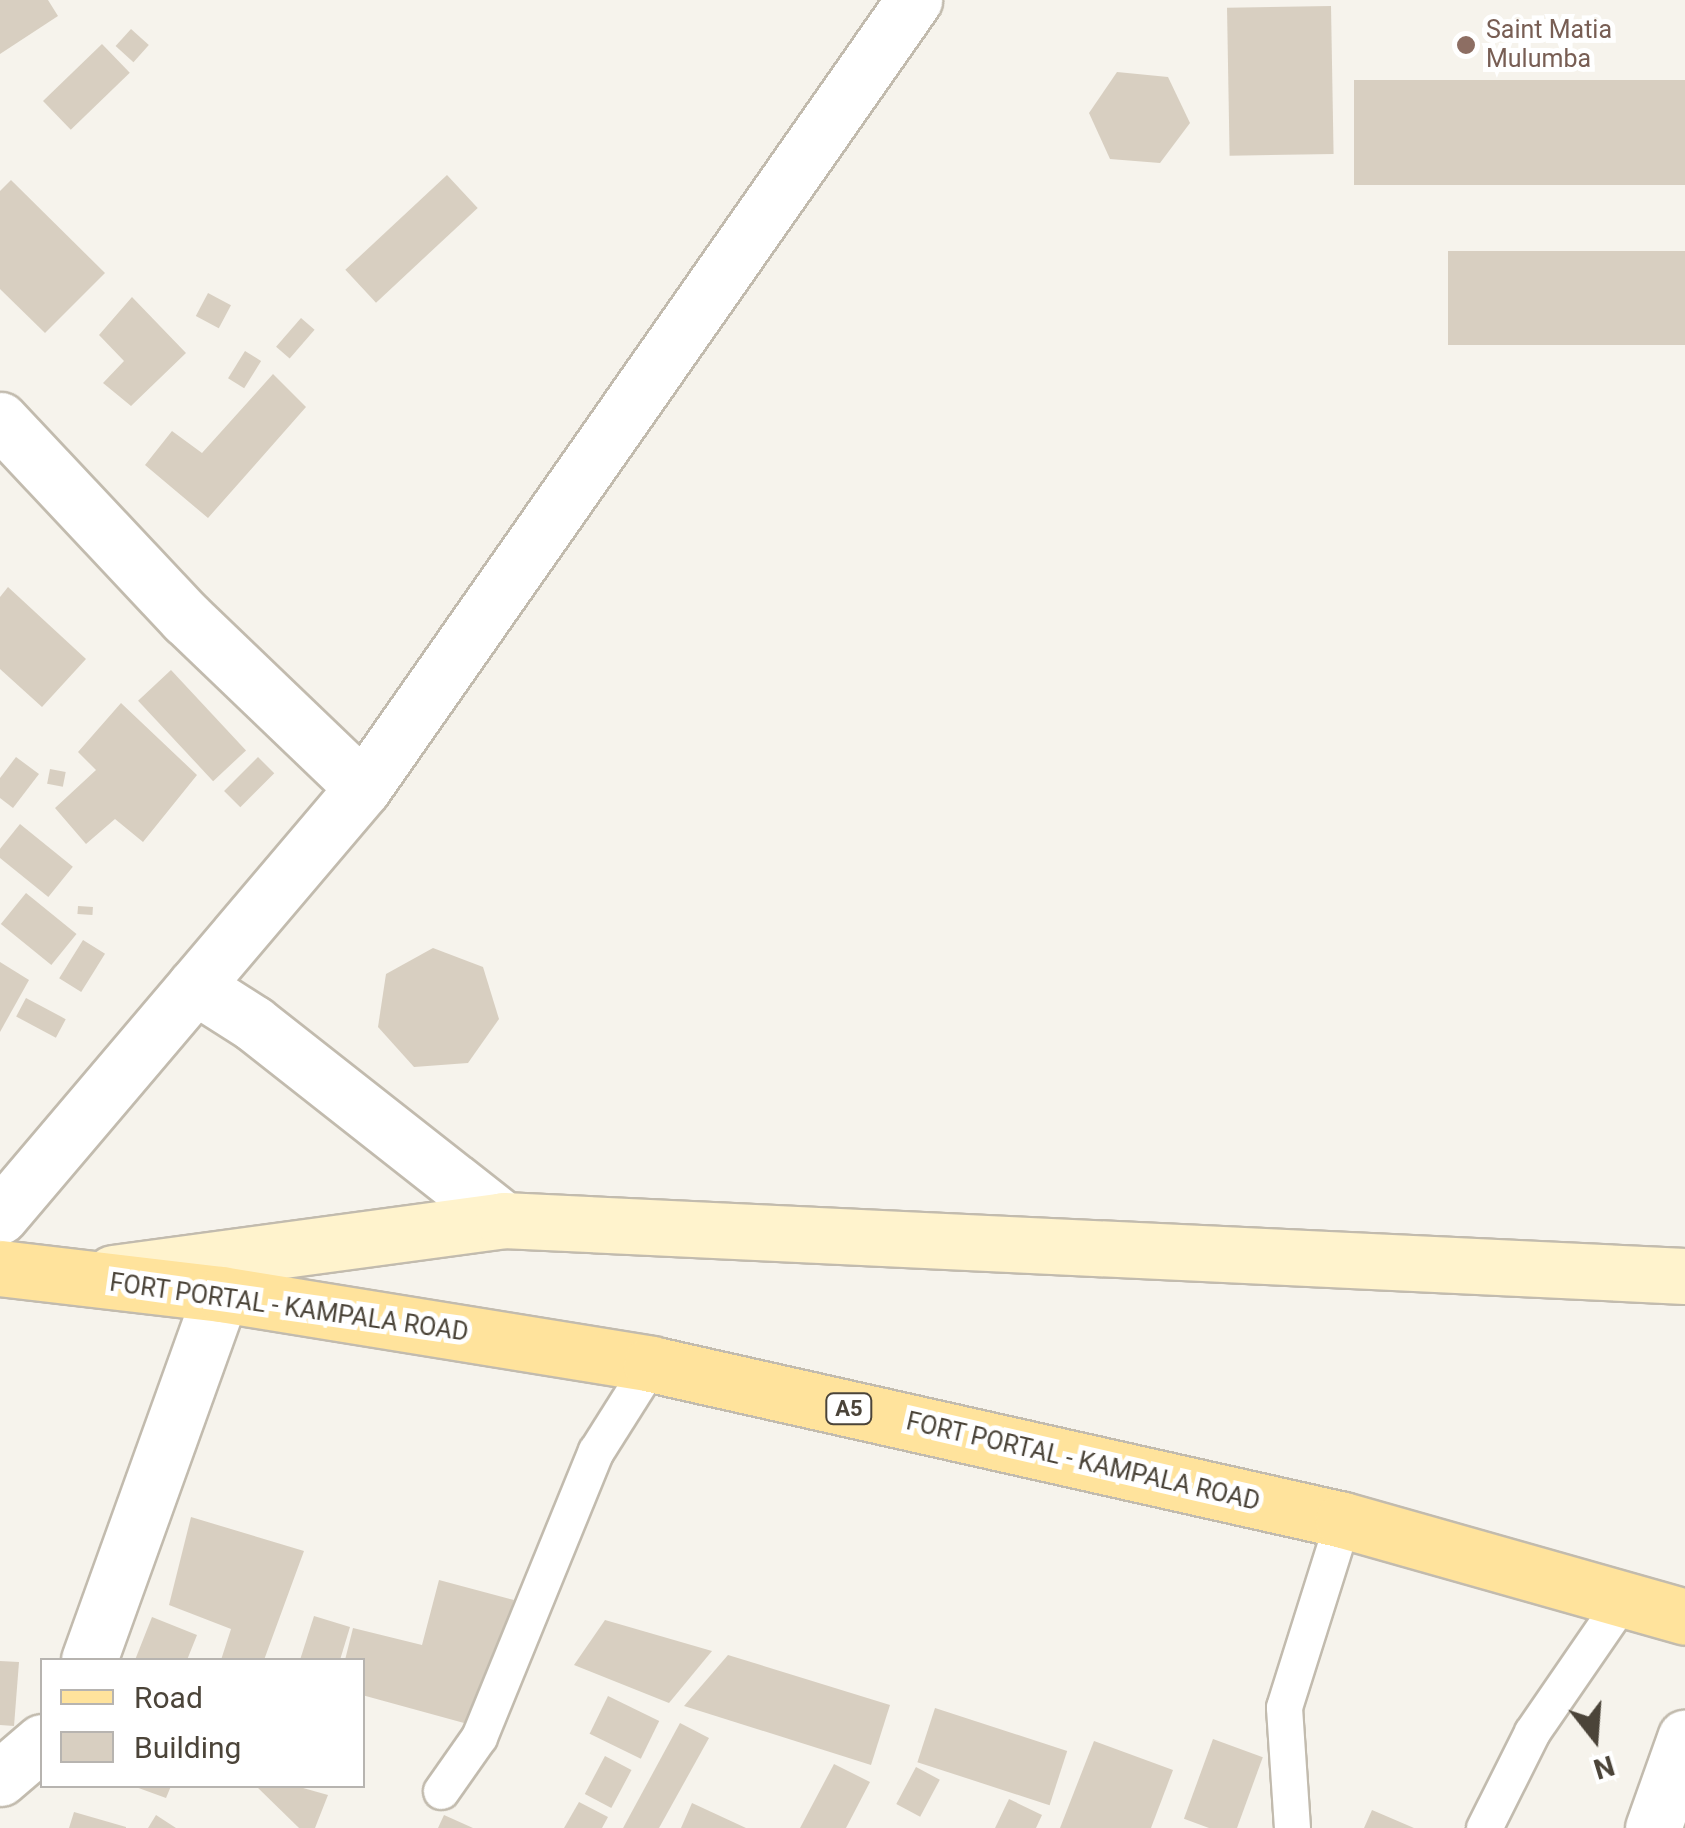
<!DOCTYPE html>
<style>
body{margin:0}
#map{position:relative;width:1685px;height:1828px;overflow:hidden;background:#f6f3ec;font-family:Roboto,sans-serif}
div>[style]{position:absolute}
.building>*{inset:0;background:#d8cfc1;transform-origin:0 0}
.roads{filter:drop-shadow(2px 0 #c2bbae) drop-shadow(-2px 0 #c2bbae) drop-shadow(0 2px #c2bbae) drop-shadow(0 -2px #c2bbae)}
.lane>*{height:35px;margin:-17.5px;padding:0 17.5px;transform-origin:17.5px;border-radius:17.5px;background:#fff}
.street>*{height:55px;margin:-27.5px;padding:0 27.5px;transform-origin:27.5px;border-radius:27.5px;background:#fff}
.secondary>*{height:55px;margin:-27.5px;padding:0 27.5px;transform-origin:27.5px;border-radius:27.5px;background:#fff3cd}
.primary>*{height:55px;margin:-27.5px;padding:0 27.5px;transform-origin:27.5px;border-radius:27.5px;background:#ffe39c}
.dots>*{width:28px;height:28px;translate:-50% -50%;box-sizing:border-box;border:5px solid #fff;border-radius:50%}
span{translate:-50% -50%;white-space:nowrap;text-align:center;line-height:1.15;-webkit-text-stroke:10px #fff;paint-order:stroke}
.shield-label span{padding:2px 8px;background:#fff;border:2px solid;border-radius:8px;-webkit-text-stroke-width:0}
.shield-label{font-size:22px;color:#4b4439;font-weight:700}
.education-label{font-size:25px;color:#785e54}
.left{translate:0 -50%;text-align:left}
.street-label{font-size:25px;color:#4b4439}
.legend{position:absolute;left:40px;top:1658px;width:325px;height:130px;box-sizing:border-box;background:#fff;border:2px solid #b7b4b0;margin:0;padding:12px 18px;list-style:none;font-size:30px;color:#4b4439}
.legend li{display:flex;align-items:center;gap:20px;height:50px}
.legend b{width:50px;border:2px solid #b7b4b0}
.north{position:absolute;left:1545px;top:1688px;width:100px;height:100px;-webkit-text-stroke:8px #fff;paint-order:stroke;rotate:163deg;font-size:28px;font-weight:700;line-height:40px;text-align:center;color:#4b4439}
.north::after{content:'';display:block;margin:auto;width:35px;height:45px;background:#4b4439;clip-path:polygon(50% 0,100% 100%,50% 72%,0 100%)}
</style>
<div id="map">
<div class="building">
<div style="clip-path:polygon(0 0,48px 0,58px 16px,0 54px)"></div>
<div style="left:1331px;top:6px;width:148px;height:104px;rotate:89deg"></div>
<div style="left:131px;top:29px;width:24px;height:23px;rotate:42deg"></div>
<div style="left:102px;top:44px;width:40px;height:82px;rotate:46deg"></div>
<div style="clip-path:polygon(1117px 72px,1168px 77px,1190px 123px,1160px 163px,1110px 159px,1089px 113px)"></div>
<div style="left:1685px;top:80px;width:105px;height:331px;rotate:90deg"></div>
<div style="left:447px;top:175px;width:45px;height:139px;rotate:47deg"></div>
<div style="clip-path:polygon(11px 180px,105px 273px,45px 333px,0 289px,0 191px)"></div>
<div style="left:1685px;top:251px;width:94px;height:237px;rotate:90deg"></div>
<div style="left:208px;top:293px;width:26px;height:26px;rotate:28deg"></div>
<div style="clip-path:polygon(132px 297px,186px 353px,131px 406px,103px 383px,124px 361px,99px 335px)"></div>
<div style="left:301px;top:318px;width:18px;height:38px;rotate:41deg"></div>
<div style="left:245px;top:351px;width:19px;height:32px;rotate:32deg"></div>
<div style="clip-path:polygon(273px 374px,306px 407px,208px 518px,145px 465px,172px 431px,202px 453px)"></div>
<div style="clip-path:polygon(8px 587px,86px 659px,42px 707px,0 669px,0 597px)"></div>
<div style="left:171px;top:670px;width:110px;height:45px;rotate:47deg"></div>
<div style="clip-path:polygon(121px 703px,197px 775px,143px 842px,115px 819px,86px 844px,55px 808px,96px 770px,78px 752px)"></div>
<div style="clip-path:polygon(16px 757px,39px 774px,13px 808px,0 798px,0 778px)"></div>
<div style="left:258px;top:757px;width:23px;height:48px;rotate:45deg"></div>
<div style="left:50px;top:769px;width:16px;height:15px;rotate:11deg"></div>
<div style="left:20px;top:824px;width:68px;height:39px;rotate:39deg"></div>
<div style="left:26px;top:893px;width:65px;height:40px;rotate:39deg"></div>
<div style="left:78px;top:906px;width:15px;height:8px;rotate:4deg"></div>
<div style="left:83px;top:940px;width:26px;height:45px;rotate:32deg"></div>
<div style="clip-path:polygon(433px 948px,483px 967px,499px 1019px,468px 1063px,414px 1067px,378px 1027px,386px 974px)"></div>
<div style="clip-path:polygon(0 962px,29px 980px,0 1032px)"></div>
<div style="left:26px;top:998px;width:45px;height:21px;rotate:28deg"></div>
<div style="clip-path:polygon(191px 1517px,304px 1551px,264px 1660px,221px 1660px,231px 1629px,169px 1605px)"></div>
<div style="clip-path:polygon(439px 1580px,514px 1600px,475px 1726px,362px 1695px,362px 1660px,345px 1660px,353px 1628px,422px 1645px)"></div>
<div style="clip-path:polygon(314px 1616px,350px 1627px,340px 1660px,300px 1660px)"></div>
<div style="clip-path:polygon(152px 1617px,197px 1635px,187px 1660px,135px 1660px)"></div>
<div style="clip-path:polygon(605px 1620px,712px 1651px,669px 1703px,574px 1665px)"></div>
<div style="clip-path:polygon(728px 1655px,890px 1705px,871px 1765px,684px 1706px)"></div>
<div style="clip-path:polygon(0 1661px,19px 1662px,14px 1726px,0 1725px)"></div>
<div style="left:608px;top:1696px;width:57px;height:42px;rotate:26deg"></div>
<div style="left:935px;top:1708px;width:139px;height:57px;rotate:18deg"></div>
<div style="clip-path:polygon(680px 1723px,709px 1738px,659px 1828px,623px 1828px)"></div>
<div style="left:1213px;top:1739px;width:53px;height:85px;rotate:20deg"></div>
<div style="clip-path:polygon(1094px 1741px,1173px 1770px,1151px 1828px,1060px 1828px)"></div>
<div style="left:605px;top:1756px;width:30px;height:43px;rotate:28deg"></div>
<div style="clip-path:polygon(834px 1764px,870px 1782px,846px 1828px,800px 1828px)"></div>
<div style="left:916px;top:1767px;width:27px;height:42px;rotate:28deg"></div>
<div style="clip-path:polygon(133px 1786px,171px 1786px,166px 1798px)"></div>
<div style="clip-path:polygon(256px 1786px,296px 1786px,328px 1795px,315px 1828px,299px 1828px)"></div>
<div style="clip-path:polygon(1009px 1799px,1042px 1815px,1036px 1828px,995px 1828px)"></div>
<div style="clip-path:polygon(579px 1802px,608px 1817px,602px 1828px,564px 1828px)"></div>
<div style="clip-path:polygon(692px 1803px,746px 1828px,681px 1828px)"></div>
<div style="clip-path:polygon(1372px 1810px,1414px 1828px,1364px 1828px)"></div>
<div style="clip-path:polygon(74px 1812px,126px 1827px,126px 1828px,69px 1828px)"></div>
<div style="clip-path:polygon(156px 1815px,176px 1828px,148px 1828px)"></div>
<div style="clip-path:polygon(444px 1815px,473px 1828px,438px 1828px)"></div>
</div>
<div class="roads">
<div class="lane">
<div style="left:441px;top:1791px;width:66px;rotate:-54.9deg"></div>
<div style="left:479px;top:1737px;width:309px;rotate:-67.8deg"></div>
<div style="left:596px;top:1451px;width:103px;rotate:-57.7deg"></div>
<div style="left:1292px;top:1828px;width:121px;rotate:-93.8deg"></div>
<div style="left:1284px;top:1707px;width:196px;rotate:-72.5deg"></div>
<div style="left:1484px;top:1828px;width:107px;rotate:-63.4deg"></div>
<div style="left:1532px;top:1732px;width:163px;rotate:-55.5deg"></div>
</div>
<div class="street">
<div style="left:0;top:420px;width:272px;rotate:46.8deg"></div>
<div style="left:186px;top:618px;width:245px;rotate:43.8deg"></div>
<div style="left:195px;top:986px;width:69px;rotate:32.5deg"></div>
<div style="left:253px;top:1023px;width:318px;rotate:38.2deg"></div>
<div style="left:0;top:1216px;width:561px;rotate:-49.7deg"></div>
<div style="left:363px;top:788px;width:962px;rotate:-55.04deg"></div>
<div style="left:89px;top:1660px;width:389px;rotate:-70.2deg"></div>
<div style="left:0;top:1778px;width:55px;rotate:-40.6deg"></div>
<div style="left:1653px;top:1828px;width:96px;rotate:-70.4deg"></div>
</div>
<div class="secondary">
<div style="left:113px;top:1273px;width:394px;rotate:-7.7deg"></div>
<div style="left:503px;top:1220px;width:1183px;rotate:2.71deg"></div>
</div>
<div class="primary">
<div style="left:0;top:1268px;width:223px;rotate:6.7deg"></div>
<div style="left:221px;top:1294px;width:436px;rotate:9.2deg"></div>
<div style="left:651px;top:1364px;width:709px;rotate:12.7deg"></div>
<div style="left:1343px;top:1520px;width:355px;rotate:15.8deg"></div>
</div>
</div>
<div class="dots">
<div style="left:1466px;top:45px;background:#8d6e63"></div>
</div>
<div class="shield-label">
<span style="left:849px;top:1409px">A5</span>
</div>
<div class="education-label">
<span class="left" style="left:1486px;top:45px">Saint Matia<br>Mulumba</span>
</div>
<div class="street-label">
<span style="left:289px;top:1308px;rotate:8deg">FORT PORTAL - KAMPALA ROAD</span>
<span style="left:1083px;top:1462px;rotate:13deg">FORT PORTAL - KAMPALA ROAD</span>
</div>
<ul class="legend">
<li><b style="height:12px;background:#ffe39c"></b>Road</li>
<li><b style="height:28px;background:#d8cfc1"></b>Building</li>
</ul>
<div class="north">N</div>
</div>
